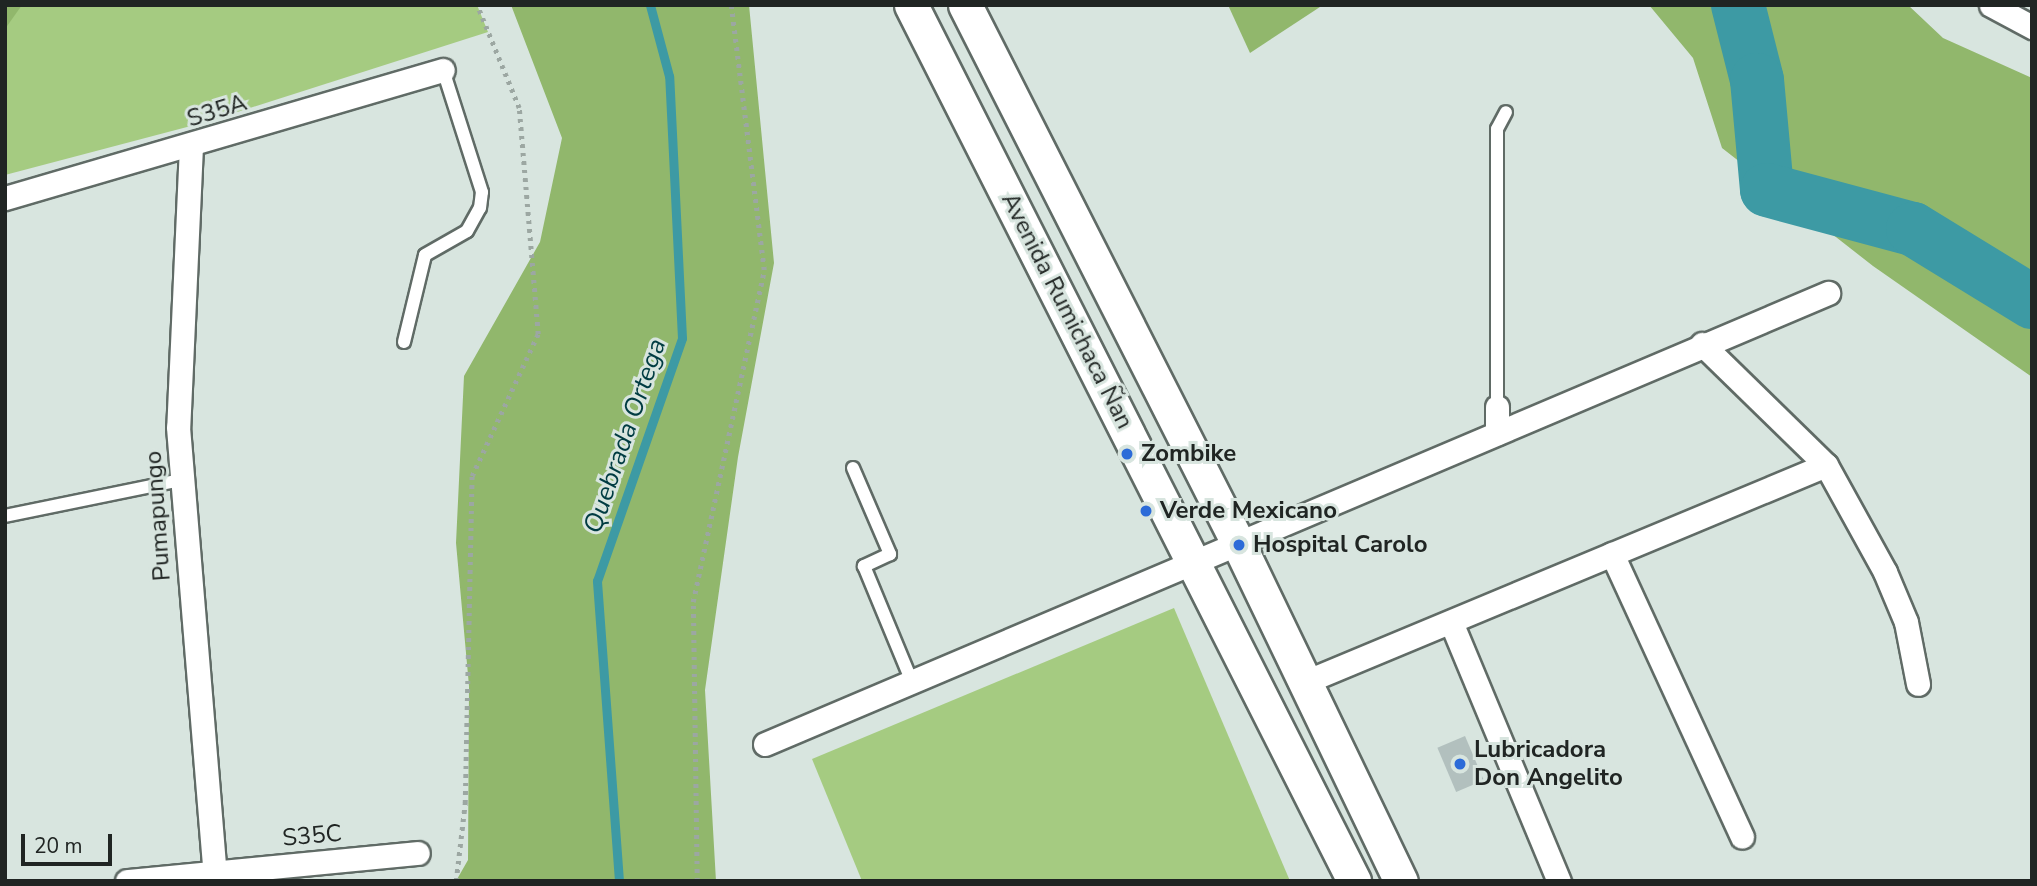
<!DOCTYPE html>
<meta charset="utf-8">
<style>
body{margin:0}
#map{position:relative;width:2037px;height:886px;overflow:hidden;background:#d8e5df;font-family:"Nunito Sans",sans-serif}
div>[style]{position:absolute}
.green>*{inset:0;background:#a5cb81}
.forest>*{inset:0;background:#91b76c}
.stream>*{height:9px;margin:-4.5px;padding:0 4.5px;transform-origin:4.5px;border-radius:4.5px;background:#3d9aa4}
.river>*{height:54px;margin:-27px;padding:0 27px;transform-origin:27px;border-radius:27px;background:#3d9aa4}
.building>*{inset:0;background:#b2c0be;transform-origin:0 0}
.path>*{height:4.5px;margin-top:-2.25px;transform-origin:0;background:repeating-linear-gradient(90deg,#9ca7a2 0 3.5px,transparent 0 8.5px)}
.roads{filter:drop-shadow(2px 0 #606b66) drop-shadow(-2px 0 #606b66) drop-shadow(0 2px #606b66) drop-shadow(0 -2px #606b66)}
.service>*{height:12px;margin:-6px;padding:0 6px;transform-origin:6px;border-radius:6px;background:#fff}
.minor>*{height:23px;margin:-11.5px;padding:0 11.5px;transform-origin:11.5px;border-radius:11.5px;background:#fff}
.secondary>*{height:33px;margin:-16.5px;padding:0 16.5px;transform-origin:16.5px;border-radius:16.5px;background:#fff}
.dots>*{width:19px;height:19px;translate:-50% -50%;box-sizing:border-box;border:4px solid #d8e5df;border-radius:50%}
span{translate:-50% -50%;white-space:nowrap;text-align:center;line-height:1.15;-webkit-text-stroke:6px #d8e5df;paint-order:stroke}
.street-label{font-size:24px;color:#202523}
.poi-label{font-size:24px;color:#202523;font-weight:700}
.left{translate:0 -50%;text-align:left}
.water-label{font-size:26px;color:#003c42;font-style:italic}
.frame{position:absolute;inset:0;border:7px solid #202523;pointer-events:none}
.scale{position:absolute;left:21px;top:834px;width:91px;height:32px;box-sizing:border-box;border:4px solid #202523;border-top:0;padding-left:9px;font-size:21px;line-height:24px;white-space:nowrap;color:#202523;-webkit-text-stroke:5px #d8e5df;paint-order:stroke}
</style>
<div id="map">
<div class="green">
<div style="clip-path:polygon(5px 5px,477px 5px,488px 32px,206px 122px,5px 175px)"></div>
<div style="clip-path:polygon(1174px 608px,1290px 881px,862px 881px,812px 759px)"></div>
</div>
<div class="forest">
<div style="clip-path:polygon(5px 5px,22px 5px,5px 29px)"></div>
<div style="clip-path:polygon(511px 5px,749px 5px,774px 263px,738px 457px,705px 690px,716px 881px,456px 881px,468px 860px,469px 686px,456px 543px,464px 376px,540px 242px,562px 138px)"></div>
<div style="clip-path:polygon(1228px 5px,1323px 5px,1250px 53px)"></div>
<div style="clip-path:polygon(1649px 5px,1908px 5px,1943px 38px,2032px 78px,2032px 377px,1873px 266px,1722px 148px,1693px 58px)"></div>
</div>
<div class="stream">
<div style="left:619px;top:881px;width:301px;rotate:-94.2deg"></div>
<div style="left:597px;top:581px;width:257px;rotate:-70.7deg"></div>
<div style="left:682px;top:338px;width:262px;rotate:-92.8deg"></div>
<div style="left:669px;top:76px;width:73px;rotate:-105deg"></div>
</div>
<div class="river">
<div style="left:1738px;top:5px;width:77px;rotate:75.8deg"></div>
<div style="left:1757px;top:80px;width:110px;rotate:84.8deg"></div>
<div style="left:1767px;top:190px;width:151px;rotate:15deg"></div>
<div style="left:1913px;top:229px;width:140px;rotate:31.5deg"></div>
</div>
<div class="building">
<div style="left:1465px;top:736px;width:48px;height:30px;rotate:67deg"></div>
</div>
<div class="path">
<div style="left:456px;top:881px;width:79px;rotate:-83.4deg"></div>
<div style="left:465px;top:803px;width:327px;rotate:-88.8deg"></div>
<div style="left:472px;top:476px;width:157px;rotate:-65.1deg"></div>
<div style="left:538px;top:334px;width:227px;rotate:-94.8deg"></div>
<div style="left:519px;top:108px;width:111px;rotate:-112.2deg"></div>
<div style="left:697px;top:881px;width:279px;rotate:-90.8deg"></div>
<div style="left:693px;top:602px;width:340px;rotate:-77.9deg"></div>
<div style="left:764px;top:270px;width:267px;rotate:-97.1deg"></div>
</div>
<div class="roads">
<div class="service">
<div style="left:404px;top:342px;width:89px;rotate:-76.4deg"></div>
<div style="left:425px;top:255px;width:48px;rotate:-29.7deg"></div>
<div style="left:467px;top:231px;width:26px;rotate:-61deg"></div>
<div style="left:480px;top:208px;width:16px;rotate:-83deg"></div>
<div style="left:482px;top:192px;width:128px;rotate:-107.7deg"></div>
<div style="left:1497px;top:407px;width:278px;rotate:-90deg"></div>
<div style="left:1497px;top:129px;width:19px;rotate:-62deg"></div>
<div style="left:853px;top:468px;width:94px;rotate:66.7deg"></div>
<div style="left:890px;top:554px;width:29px;rotate:155deg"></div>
<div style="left:864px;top:566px;width:126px;rotate:67.5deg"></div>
<div style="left:5px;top:516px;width:179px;rotate:-11.6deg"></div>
</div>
<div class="minor">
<div style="left:1991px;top:5px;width:47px;rotate:28.2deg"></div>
<div style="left:191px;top:146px;width:281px;rotate:92.6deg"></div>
<div style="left:178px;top:427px;width:456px;rotate:85.3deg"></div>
<div style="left:5px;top:198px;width:456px;rotate:-16.3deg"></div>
<div style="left:1702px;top:344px;width:173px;rotate:44.3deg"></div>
<div style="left:1826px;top:465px;width:122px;rotate:61.1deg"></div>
<div style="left:1885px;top:572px;width:54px;rotate:67.2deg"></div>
<div style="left:1906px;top:622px;width:63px;rotate:79deg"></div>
<div style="left:1497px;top:433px;width:26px;rotate:-90deg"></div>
<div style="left:1612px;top:554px;width:311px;rotate:65.3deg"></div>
<div style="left:1451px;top:622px;width:281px;rotate:67.4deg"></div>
<div style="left:1305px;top:682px;width:564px;rotate:-22.61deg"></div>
<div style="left:765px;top:744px;width:1155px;rotate:-22.99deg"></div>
<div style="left:127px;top:881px;width:292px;rotate:-5.5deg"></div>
</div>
<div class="secondary">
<div style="left:911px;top:5px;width:982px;rotate:63.17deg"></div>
<div style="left:965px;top:5px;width:606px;rotate:63.1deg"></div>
<div style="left:1239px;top:545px;width:373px;rotate:64.3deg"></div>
</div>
</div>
<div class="dots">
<div style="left:1127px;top:454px;background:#2c6bd8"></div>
<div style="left:1146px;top:511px;background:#2c6bd8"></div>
<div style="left:1239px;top:545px;background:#2c6bd8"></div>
<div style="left:1460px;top:764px;background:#2c6bd8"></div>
</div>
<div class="street-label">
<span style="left:217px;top:111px;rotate:-17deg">S35A</span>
<span style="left:1067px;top:311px;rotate:63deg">Avenida Rumichaca Ñan</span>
<span style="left:158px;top:516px;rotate:-94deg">Pumapungo</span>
<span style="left:312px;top:836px;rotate:-5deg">S35C</span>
</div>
<div class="poi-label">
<span class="left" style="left:1141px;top:454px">Zombike</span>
<span class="left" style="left:1160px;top:511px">Verde Mexicano</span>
<span class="left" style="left:1253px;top:545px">Hospital Carolo</span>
<span class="left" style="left:1474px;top:764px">Lubricadora<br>Don Angelito</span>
</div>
<div class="water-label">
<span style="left:625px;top:436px;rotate:-71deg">Quebrada Ortega</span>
</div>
<div class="frame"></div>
<div class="scale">20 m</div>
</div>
